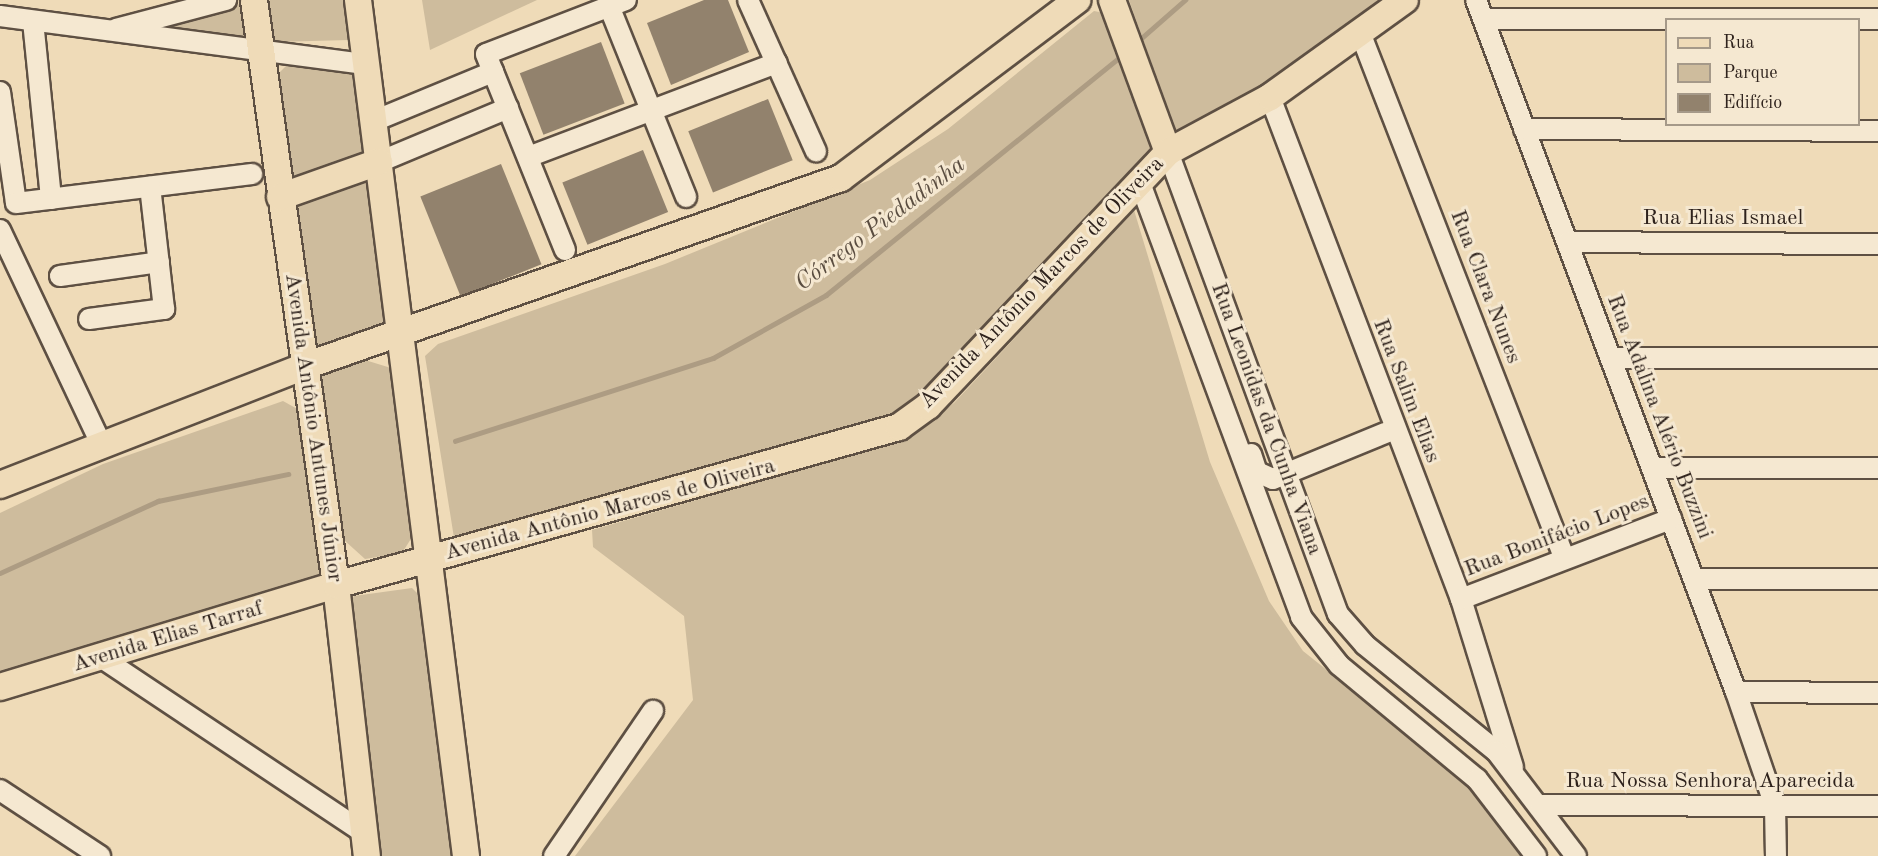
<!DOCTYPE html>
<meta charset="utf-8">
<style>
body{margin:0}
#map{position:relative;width:1878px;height:856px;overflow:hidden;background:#efdbb8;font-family:"Old Standard TT",serif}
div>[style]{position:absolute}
.green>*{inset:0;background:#cebc9d}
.stream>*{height:4.5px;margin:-2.25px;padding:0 2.25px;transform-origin:2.25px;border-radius:2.25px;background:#ad9c83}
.building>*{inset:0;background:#92826d;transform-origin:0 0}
.roads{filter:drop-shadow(2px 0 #5e5043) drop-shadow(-2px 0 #5e5043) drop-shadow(0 2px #5e5043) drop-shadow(0 -2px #5e5043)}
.minor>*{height:20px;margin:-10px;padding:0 10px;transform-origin:10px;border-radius:10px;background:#f5e8d1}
.major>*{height:26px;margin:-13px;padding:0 13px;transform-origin:13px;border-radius:13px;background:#efdbb8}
span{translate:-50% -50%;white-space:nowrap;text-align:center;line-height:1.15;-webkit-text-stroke:6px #f5e8d1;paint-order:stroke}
.street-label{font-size:22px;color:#2e221c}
.water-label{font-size:24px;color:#5a4d40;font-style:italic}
.legend{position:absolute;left:1665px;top:18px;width:195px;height:108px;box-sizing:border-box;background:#f5e8d1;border:2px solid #a59989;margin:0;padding:8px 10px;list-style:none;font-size:18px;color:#2e221c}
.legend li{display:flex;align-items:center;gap:12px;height:30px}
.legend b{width:30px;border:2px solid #a59989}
</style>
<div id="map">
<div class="green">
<div style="clip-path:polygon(263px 0,344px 0,349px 40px,274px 42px,267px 34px)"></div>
<div style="clip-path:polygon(422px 0,537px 0,430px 50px)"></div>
<div style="clip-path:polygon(1129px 0,1396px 0,1314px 61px,1187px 133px,1176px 133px)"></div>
<div style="clip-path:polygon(248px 2px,254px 46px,134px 30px)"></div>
<div style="clip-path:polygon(1094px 11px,1104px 13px,1160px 151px,921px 401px,873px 428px,455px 544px,425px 356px,438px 344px,665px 264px,870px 180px,948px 129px)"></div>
<div style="clip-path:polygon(287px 65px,361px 74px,368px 147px,361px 160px,310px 180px,288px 180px,277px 75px)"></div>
<div style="clip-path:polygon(369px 175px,386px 332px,316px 349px,292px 217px,296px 205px)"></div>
<div style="clip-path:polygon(1134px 210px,1210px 462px,1269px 601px,1303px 651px,1476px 789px,1524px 856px,575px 856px,693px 700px,684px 616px,593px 547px,592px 530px,902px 441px,954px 403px)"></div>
<div style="clip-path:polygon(365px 360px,391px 368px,414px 534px,402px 553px,365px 559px,344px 540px,319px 390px,323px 373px)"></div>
<div style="clip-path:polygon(283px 401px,301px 411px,321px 581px,0 676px,0 513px,103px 464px)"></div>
<div style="clip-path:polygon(412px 588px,424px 600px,455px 856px,376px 856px,346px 612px,354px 596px)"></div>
</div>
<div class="stream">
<div style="left:1137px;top:42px;width:64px;rotate:-41.2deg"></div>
<div style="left:455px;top:441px;width:271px;rotate:-17.8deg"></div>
<div style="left:713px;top:358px;width:129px;rotate:-29.1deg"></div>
<div style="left:826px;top:295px;width:381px;rotate:-39deg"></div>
<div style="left:0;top:573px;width:174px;rotate:-24.5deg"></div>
<div style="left:158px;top:501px;width:133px;rotate:-11.7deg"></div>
</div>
<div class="building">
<div style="clip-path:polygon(704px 0,728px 0,749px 52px,671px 85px,647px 23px)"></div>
<div style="left:601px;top:42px;width:66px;height:87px;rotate:69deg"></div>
<div style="left:768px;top:99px;width:66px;height:86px;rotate:68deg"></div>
<div style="left:643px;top:150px;width:67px;height:87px;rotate:68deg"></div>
<div style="left:501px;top:164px;width:108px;height:87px;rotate:68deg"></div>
</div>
<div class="roads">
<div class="minor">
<div style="left:748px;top:0;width:166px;rotate:65.8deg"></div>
<div style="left:1476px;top:0;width:739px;rotate:69.41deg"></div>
<div style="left:1736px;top:692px;width:120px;rotate:71.1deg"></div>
<div style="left:1775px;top:806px;width:50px;rotate:88.9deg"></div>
<div style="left:609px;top:6px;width:206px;rotate:68deg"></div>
<div style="left:0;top:16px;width:370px;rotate:7.5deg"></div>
<div style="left:1484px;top:19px;width:394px"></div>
<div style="left:33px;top:21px;width:179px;rotate:84.2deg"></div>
<div style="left:116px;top:29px;width:114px;rotate:-14.8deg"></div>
<div style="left:1361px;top:35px;width:560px;rotate:68.75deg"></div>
<div style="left:0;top:92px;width:112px;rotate:81.8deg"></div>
<div style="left:16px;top:203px;width:238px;rotate:-7deg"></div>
<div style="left:1270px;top:97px;width:537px;rotate:69.17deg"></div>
<div style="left:1461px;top:599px;width:176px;rotate:72.8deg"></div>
<div style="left:374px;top:121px;width:129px;rotate:-22.4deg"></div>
<div style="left:1524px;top:129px;width:354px;rotate:0.3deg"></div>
<div style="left:1168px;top:152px;width:492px;rotate:69.8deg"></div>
<div style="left:1338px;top:614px;width:41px;rotate:48.9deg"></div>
<div style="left:1365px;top:645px;width:169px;rotate:39deg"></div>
<div style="left:1496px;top:751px;width:132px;rotate:52.7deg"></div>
<div style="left:528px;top:157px;width:266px;rotate:-20.7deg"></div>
<div style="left:379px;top:162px;width:140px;rotate:-22.7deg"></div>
<div style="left:1140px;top:183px;width:463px;rotate:69.6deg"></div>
<div style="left:1301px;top:617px;width:61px;rotate:51.6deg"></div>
<div style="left:1339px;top:665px;width:179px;rotate:39.6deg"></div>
<div style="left:1477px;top:779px;width:97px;rotate:52.5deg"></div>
<div style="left:0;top:230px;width:234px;rotate:64.7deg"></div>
<div style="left:1568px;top:242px;width:310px;rotate:0.4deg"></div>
<div style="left:565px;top:250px;width:211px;rotate:-112deg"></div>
<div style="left:486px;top:54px;width:150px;rotate:-21.1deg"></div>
<div style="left:60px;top:276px;width:100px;rotate:-8deg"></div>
<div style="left:89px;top:319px;width:76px;rotate:-7.6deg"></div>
<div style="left:164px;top:309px;width:123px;rotate:-96.5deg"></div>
<div style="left:1612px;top:358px;width:266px"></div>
<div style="left:1251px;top:454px;width:19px;rotate:72deg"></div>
<div style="left:1257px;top:472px;width:17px;rotate:24deg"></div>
<div style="left:1273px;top:479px;width:132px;rotate:-22.3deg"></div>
<div style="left:1654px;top:468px;width:224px"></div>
<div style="left:1695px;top:579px;width:183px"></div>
<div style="left:1461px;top:599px;width:225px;rotate:-20.9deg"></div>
<div style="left:102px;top:658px;width:315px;rotate:33.7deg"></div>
<div style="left:1736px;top:692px;width:142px;rotate:0.4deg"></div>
<div style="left:0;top:790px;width:120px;rotate:33.4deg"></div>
<div style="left:1541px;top:805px;width:337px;rotate:0.2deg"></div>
<div style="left:554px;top:856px;width:176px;rotate:-55.7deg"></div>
</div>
<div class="major">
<div style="left:254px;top:0;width:591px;rotate:82.02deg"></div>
<div style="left:336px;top:585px;width:273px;rotate:83.5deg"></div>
<div style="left:358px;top:0;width:863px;rotate:82.81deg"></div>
<div style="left:1112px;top:0;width:162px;rotate:69.8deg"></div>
<div style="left:280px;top:197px;width:105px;rotate:-19.5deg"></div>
<div style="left:0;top:485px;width:327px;rotate:-21.3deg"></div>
<div style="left:305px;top:366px;width:568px;rotate:-19.33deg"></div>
<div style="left:841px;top:178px;width:296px;rotate:-37deg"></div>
<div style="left:0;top:687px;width:351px;rotate:-16.9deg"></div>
<div style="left:336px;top:585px;width:585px;rotate:-15.68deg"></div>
<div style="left:899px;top:427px;width:36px;rotate:-36deg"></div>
<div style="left:928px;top:406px;width:349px;rotate:-46.6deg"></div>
<div style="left:1168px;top:152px;width:116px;rotate:-28.3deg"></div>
<div style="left:1270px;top:97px;width:166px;rotate:-35.7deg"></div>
</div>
</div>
<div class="street-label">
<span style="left:1723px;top:219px">Rua Elias Ismael</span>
<span style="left:1042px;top:283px;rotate:-46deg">Avenida Antônio Marcos de Oliveira</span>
<span style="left:1485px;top:287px;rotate:69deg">Rua Clara Nunes</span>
<span style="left:1406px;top:391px;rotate:69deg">Rua Salim Elias</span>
<span style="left:1659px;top:417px;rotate:69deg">Rua Adalina Alério Buzzini</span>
<span style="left:1266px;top:419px;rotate:70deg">Rua Leonidas da Cunha Viana</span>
<span style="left:313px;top:428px;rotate:82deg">Avenida Antônio Antunes Júnior</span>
<span style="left:610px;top:510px;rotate:-15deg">Avenida Antônio Marcos de Oliveira</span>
<span style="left:1557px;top:536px;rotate:-21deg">Rua Bonifácio Lopes</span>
<span style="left:168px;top:637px;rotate:-17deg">Avenida Elias Tarraf</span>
<span style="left:1710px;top:782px">Rua Nossa Senhora Aparecida</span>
</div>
<div class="water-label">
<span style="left:881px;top:225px;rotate:-37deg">Córrego Piedadinha</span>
</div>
<ul class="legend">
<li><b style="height:8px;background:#efdbb8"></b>Rua</li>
<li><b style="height:16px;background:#cebc9d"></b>Parque</li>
<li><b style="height:16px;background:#92826d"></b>Edifício</li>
</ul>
</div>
